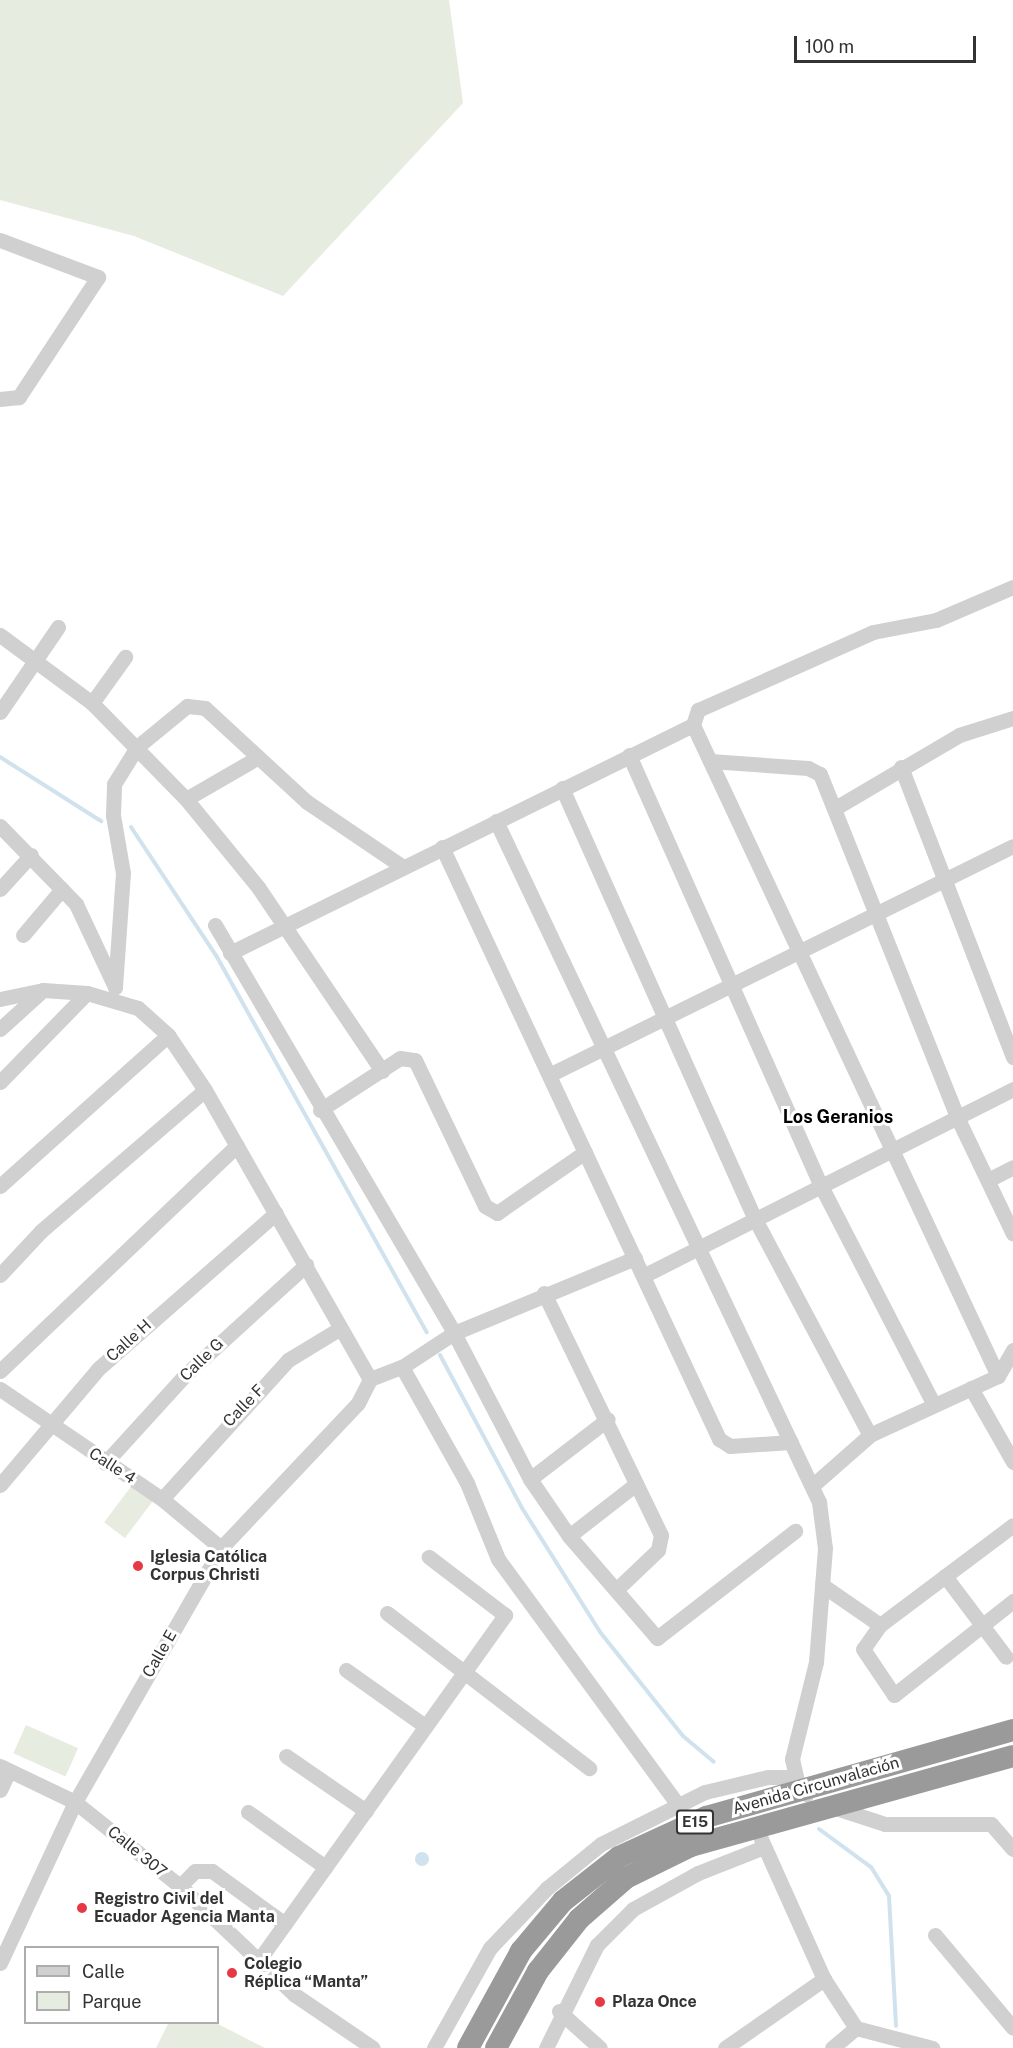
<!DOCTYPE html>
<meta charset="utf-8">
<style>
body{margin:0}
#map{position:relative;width:1013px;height:2048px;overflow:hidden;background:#fff;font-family:"Public Sans",sans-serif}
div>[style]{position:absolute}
.green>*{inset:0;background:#e6ecdf;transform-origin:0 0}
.water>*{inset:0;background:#cfe2ee}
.round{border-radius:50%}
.stream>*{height:4px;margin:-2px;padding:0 2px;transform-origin:2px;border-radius:2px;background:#cfe2ee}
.minor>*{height:15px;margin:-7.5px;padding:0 7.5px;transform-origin:7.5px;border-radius:7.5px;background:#d0d0d0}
.highway>*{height:22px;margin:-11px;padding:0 11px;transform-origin:11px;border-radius:11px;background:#9a9a9a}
.dots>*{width:16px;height:16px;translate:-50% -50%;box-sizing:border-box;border:3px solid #fff;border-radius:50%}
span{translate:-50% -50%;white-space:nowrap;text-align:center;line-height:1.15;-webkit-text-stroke:6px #fff;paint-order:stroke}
.shield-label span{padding:2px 4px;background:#fff;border:2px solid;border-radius:4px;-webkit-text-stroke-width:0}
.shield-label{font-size:15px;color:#333;font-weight:700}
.street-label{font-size:16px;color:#333}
.poi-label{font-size:16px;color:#333;font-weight:700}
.left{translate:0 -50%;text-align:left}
.neighbourhood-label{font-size:18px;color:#000;font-weight:700}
.legend{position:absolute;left:24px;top:1946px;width:195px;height:78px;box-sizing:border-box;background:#fff;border:2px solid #adadad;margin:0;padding:8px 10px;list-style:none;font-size:18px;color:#333}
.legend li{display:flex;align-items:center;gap:12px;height:30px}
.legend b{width:30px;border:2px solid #adadad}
.scale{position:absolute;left:794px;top:36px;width:182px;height:27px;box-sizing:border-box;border:3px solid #333;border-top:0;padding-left:8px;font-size:18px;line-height:21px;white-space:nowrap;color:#333;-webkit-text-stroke:4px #fff;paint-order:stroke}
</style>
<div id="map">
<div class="green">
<div style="clip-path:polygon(0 0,449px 0,463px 103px,283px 296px,134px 236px,0 200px)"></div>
<div style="left:133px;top:1484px;width:26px;height:48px;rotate:37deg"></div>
<div style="left:26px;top:1725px;width:57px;height:31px;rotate:24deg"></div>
<div style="clip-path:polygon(169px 2022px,216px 2023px,265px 2048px,156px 2048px)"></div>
</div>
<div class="water">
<div class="round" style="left:415px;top:1852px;width:14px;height:14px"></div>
</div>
<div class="stream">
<div style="left:0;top:757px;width:120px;rotate:32.4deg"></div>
<div style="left:131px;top:827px;width:156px;rotate:56.5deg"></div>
<div style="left:217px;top:957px;width:430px;rotate:60.8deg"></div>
<div style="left:440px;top:1355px;width:174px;rotate:61.8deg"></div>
<div style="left:522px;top:1508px;width:146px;rotate:57.8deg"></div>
<div style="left:600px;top:1632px;width:133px;rotate:51.4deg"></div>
<div style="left:683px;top:1736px;width:40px;rotate:40deg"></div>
<div style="left:819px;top:1829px;width:64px;rotate:36.2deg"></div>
<div style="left:871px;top:1867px;width:34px;rotate:58deg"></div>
<div style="left:889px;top:1896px;width:130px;rotate:86.9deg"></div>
</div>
<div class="minor">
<div style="left:0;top:240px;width:105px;rotate:20.7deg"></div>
<div style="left:98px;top:277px;width:144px;rotate:123.4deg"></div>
<div style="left:19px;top:397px;width:19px;rotate:174deg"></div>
<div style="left:0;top:635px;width:114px;rotate:36.5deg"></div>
<div style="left:92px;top:703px;width:134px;rotate:45.6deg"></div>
<div style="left:186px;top:799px;width:114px;rotate:50.7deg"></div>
<div style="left:258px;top:887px;width:222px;rotate:56deg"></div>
<div style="left:92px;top:703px;width:57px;rotate:-54.3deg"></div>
<div style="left:0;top:712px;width:103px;rotate:-55.7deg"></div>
<div style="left:693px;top:725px;width:16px;rotate:-72deg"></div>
<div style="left:698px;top:710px;width:192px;rotate:-24deg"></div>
<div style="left:873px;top:632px;width:64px;rotate:-10.8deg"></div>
<div style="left:936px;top:620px;width:84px;rotate:-23.2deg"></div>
<div style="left:629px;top:755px;width:472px;rotate:66deg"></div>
<div style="left:821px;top:1186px;width:246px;rotate:62.7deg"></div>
<div style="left:710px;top:761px;width:98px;rotate:4.1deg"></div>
<div style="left:808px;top:768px;width:13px;rotate:27deg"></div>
<div style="left:820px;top:774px;width:372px;rotate:68.2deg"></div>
<div style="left:958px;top:1119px;width:127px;rotate:64.4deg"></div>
<div style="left:901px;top:767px;width:311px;rotate:68.9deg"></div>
<div style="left:562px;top:788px;width:474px;rotate:65.9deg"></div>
<div style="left:756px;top:1221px;width:242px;rotate:62deg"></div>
<div style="left:186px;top:799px;width:80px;rotate:-30.1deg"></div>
<div style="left:837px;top:807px;width:142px;rotate:-30.5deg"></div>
<div style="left:959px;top:735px;width:57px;rotate:-17.5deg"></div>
<div style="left:496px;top:821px;width:754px;rotate:64.62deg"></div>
<div style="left:819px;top:1502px;width:46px;rotate:82.6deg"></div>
<div style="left:825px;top:1548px;width:114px;rotate:94.5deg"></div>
<div style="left:816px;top:1662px;width:100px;rotate:103.9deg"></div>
<div style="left:792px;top:1759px;width:31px;rotate:77deg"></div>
<div style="left:799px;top:1789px;width:9px;rotate:36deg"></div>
<div style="left:0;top:826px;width:109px;rotate:45.7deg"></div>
<div style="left:76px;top:904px;width:92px;rotate:64.8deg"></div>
<div style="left:442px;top:847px;width:654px;rotate:64.92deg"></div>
<div style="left:719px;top:1439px;width:13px;rotate:32deg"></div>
<div style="left:730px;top:1446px;width:61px;rotate:-3.8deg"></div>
<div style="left:0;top:889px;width:46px;rotate:-47.6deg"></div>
<div style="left:215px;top:925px;width:473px;rotate:59.6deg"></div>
<div style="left:454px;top:1333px;width:165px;rotate:62.5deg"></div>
<div style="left:530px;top:1479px;width:69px;rotate:55.6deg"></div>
<div style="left:569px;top:1536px;width:135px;rotate:49.2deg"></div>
<div style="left:657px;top:1638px;width:175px;rotate:-37.8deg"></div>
<div style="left:23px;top:935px;width:60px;rotate:-49.7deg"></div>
<div style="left:230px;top:953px;width:516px;rotate:-26.22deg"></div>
<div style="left:693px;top:725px;width:719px;rotate:64.9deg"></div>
<div style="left:998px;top:1376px;width:141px;rotate:155.3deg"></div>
<div style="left:870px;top:1435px;width:77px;rotate:138.7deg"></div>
<div style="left:115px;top:987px;width:114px;rotate:-86deg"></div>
<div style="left:123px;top:873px;width:59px;rotate:-99.8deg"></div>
<div style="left:113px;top:815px;width:31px;rotate:-88deg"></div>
<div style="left:114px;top:784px;width:44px;rotate:-58.1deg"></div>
<div style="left:137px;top:747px;width:65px;rotate:-39.4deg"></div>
<div style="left:187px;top:706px;width:18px;rotate:6deg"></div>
<div style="left:205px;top:708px;width:139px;rotate:42.7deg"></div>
<div style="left:307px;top:802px;width:116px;rotate:34.1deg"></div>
<div style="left:0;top:999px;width:44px;rotate:-11.8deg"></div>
<div style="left:43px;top:990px;width:44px;rotate:3.9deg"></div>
<div style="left:87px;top:993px;width:53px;rotate:16.4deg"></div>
<div style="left:138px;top:1008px;width:40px;rotate:42deg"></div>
<div style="left:168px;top:1035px;width:66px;rotate:56.1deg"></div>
<div style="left:205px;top:1090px;width:333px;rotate:60.3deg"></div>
<div style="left:0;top:1029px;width:58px;rotate:-42.2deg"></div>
<div style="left:549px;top:1075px;width:517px;rotate:-26.27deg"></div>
<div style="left:0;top:1082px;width:124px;rotate:-45.7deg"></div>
<div style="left:320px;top:1110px;width:95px;rotate:-33deg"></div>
<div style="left:400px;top:1058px;width:15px;rotate:8deg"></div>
<div style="left:415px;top:1060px;width:162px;rotate:64.4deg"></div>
<div style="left:485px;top:1206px;width:14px;rotate:30deg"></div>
<div style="left:497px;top:1213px;width:107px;rotate:-34.7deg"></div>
<div style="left:988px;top:1180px;width:28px;rotate:-27deg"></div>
<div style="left:0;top:1186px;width:226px;rotate:-41.9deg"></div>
<div style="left:0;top:1275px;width:60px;rotate:-47deg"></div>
<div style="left:41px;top:1231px;width:216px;rotate:-40.7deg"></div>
<div style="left:643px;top:1276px;width:415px;rotate:-26.8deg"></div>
<div style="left:544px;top:1293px;width:269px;rotate:64.2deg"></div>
<div style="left:661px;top:1535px;width:15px;rotate:101deg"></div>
<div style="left:658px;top:1550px;width:58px;rotate:136.4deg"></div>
<div style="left:402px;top:1367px;width:133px;rotate:60.7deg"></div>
<div style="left:467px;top:1483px;width:82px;rotate:67.8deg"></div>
<div style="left:498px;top:1559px;width:306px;rotate:53.8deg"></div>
<div style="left:0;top:1371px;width:327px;rotate:-43.6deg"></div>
<div style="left:998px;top:1376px;width:30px;rotate:-60deg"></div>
<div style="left:370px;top:1379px;width:34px;rotate:-21deg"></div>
<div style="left:402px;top:1367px;width:62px;rotate:-33.2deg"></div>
<div style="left:454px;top:1333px;width:196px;rotate:-22.5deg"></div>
<div style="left:971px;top:1388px;width:85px;rotate:60.4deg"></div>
<div style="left:0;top:1389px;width:196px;rotate:34.2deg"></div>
<div style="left:162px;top:1499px;width:77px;rotate:39.7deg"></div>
<div style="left:105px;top:1463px;width:119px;rotate:-47.7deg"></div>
<div style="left:185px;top:1375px;width:164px;rotate:-42.3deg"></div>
<div style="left:530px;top:1479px;width:98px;rotate:-37.6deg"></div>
<div style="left:0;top:1485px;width:153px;rotate:-49.8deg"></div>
<div style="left:99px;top:1368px;width:235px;rotate:-41.2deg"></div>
<div style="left:162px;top:1499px;width:188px;rotate:-47.8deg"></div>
<div style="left:288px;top:1360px;width:60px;rotate:-31.3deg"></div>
<div style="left:569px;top:1536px;width:85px;rotate:-37.8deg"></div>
<div style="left:945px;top:1576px;width:101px;rotate:53deg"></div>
<div style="left:822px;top:1585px;width:70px;rotate:34.6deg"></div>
<div style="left:880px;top:1625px;width:166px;rotate:-36.9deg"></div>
<div style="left:387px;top:1613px;width:255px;rotate:37.5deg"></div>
<div style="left:880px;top:1625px;width:29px;rotate:125deg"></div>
<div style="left:863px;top:1649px;width:55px;rotate:56deg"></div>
<div style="left:894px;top:1695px;width:152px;rotate:-38.3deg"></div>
<div style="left:346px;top:1670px;width:97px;rotate:35.3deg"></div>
<div style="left:286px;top:1756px;width:97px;rotate:34.5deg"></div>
<div style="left:0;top:1766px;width:83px;rotate:25.6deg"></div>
<div style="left:75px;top:1802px;width:134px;rotate:38.7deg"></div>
<div style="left:180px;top:1886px;width:158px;rotate:43.5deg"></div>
<div style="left:295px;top:1995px;width:94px;rotate:34.2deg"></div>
<div style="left:0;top:1790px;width:21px;rotate:-65deg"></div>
<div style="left:833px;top:1807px;width:55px;rotate:18.1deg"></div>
<div style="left:885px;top:1824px;width:106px"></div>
<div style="left:991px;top:1824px;width:33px;rotate:49deg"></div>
<div style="left:248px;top:1812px;width:95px;rotate:35.5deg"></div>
<div style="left:761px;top:1839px;width:154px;rotate:65.8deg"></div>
<div style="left:824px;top:1979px;width:59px;rotate:56.9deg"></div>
<div style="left:856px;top:2028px;width:79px;rotate:14.7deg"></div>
<div style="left:180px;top:1886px;width:21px;rotate:-45deg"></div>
<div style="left:195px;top:1871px;width:17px"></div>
<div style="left:212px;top:1871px;width:90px;rotate:36deg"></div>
<div style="left:935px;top:1935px;width:121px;rotate:50deg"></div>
<div style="left:259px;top:1960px;width:424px;rotate:-54.5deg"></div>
<div style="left:505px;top:1615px;width:96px;rotate:-142.7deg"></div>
<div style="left:0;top:1963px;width:178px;rotate:-65deg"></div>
<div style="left:75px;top:1802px;width:293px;rotate:-60.1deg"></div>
<div style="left:221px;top:1548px;width:199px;rotate:-46.6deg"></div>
<div style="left:358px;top:1403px;width:27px;rotate:-63deg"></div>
<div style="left:559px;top:2011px;width:55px;rotate:42.1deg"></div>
<div style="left:434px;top:2048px;width:115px;rotate:-60.8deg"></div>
<div style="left:490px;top:1948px;width:83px;rotate:-46.5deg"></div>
<div style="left:547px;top:1888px;width:70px;rotate:-39.2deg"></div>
<div style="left:601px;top:1844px;width:116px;rotate:-26.6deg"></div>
<div style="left:705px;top:1792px;width:65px;rotate:-13.4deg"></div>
<div style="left:768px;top:1777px;width:27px"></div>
<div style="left:546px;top:2048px;width:115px;rotate:-63.7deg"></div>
<div style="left:597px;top:1945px;width:51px;rotate:-45deg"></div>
<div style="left:633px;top:1909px;width:74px;rotate:-29deg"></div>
<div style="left:698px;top:1873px;width:71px;rotate:-21.5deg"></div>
<div style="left:725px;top:2048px;width:121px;rotate:-34.9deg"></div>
<div style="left:832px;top:2048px;width:31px;rotate:-40deg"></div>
</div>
<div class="highway">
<div style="left:468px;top:2048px;width:111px;rotate:-61.3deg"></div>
<div style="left:521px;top:1951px;width:65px;rotate:-50deg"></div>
<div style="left:563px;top:1901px;width:71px;rotate:-38.2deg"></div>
<div style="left:619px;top:1857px;width:96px;rotate:-24.7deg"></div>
<div style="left:706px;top:1817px;width:319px;rotate:-15.8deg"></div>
<div style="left:496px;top:2048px;width:88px;rotate:-61.4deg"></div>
<div style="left:538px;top:1971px;width:66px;rotate:-51.7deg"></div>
<div style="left:579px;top:1919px;width:62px;rotate:-41.1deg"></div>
<div style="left:626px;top:1878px;width:72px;rotate:-26.2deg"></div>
<div style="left:691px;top:1846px;width:334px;rotate:-15.6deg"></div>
</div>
<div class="dots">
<div style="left:138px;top:1566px;background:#e63946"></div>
<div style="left:82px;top:1908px;background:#e63946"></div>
<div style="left:232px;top:1973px;background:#e63946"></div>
<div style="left:600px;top:2002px;background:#e63946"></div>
</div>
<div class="shield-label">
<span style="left:695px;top:1822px">E15</span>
</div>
<div class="street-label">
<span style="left:129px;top:1341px;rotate:-42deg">Calle H</span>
<span style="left:202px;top:1360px;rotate:-44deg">Calle G</span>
<span style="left:244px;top:1406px;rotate:-46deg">Calle F</span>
<span style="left:112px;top:1466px;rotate:33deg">Calle 4</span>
<span style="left:160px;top:1654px;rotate:-60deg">Calle E</span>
<span style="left:816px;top:1786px;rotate:-16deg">Avenida Circunvalación</span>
<span style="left:137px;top:1852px;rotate:39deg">Calle 307</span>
</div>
<div class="poi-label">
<span class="left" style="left:150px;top:1566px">Iglesia Católica<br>Corpus Christi</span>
<span class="left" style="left:94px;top:1908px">Registro Civil del<br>Ecuador Agencia Manta</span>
<span class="left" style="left:244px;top:1973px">Colegio<br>Réplica “Manta”</span>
<span class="left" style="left:612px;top:2002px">Plaza Once</span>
</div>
<div class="neighbourhood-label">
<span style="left:838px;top:1117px">Los Geranios</span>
</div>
<ul class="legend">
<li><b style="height:8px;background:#d0d0d0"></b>Calle</li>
<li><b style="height:16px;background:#e6ecdf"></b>Parque</li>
</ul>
<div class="scale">100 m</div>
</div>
